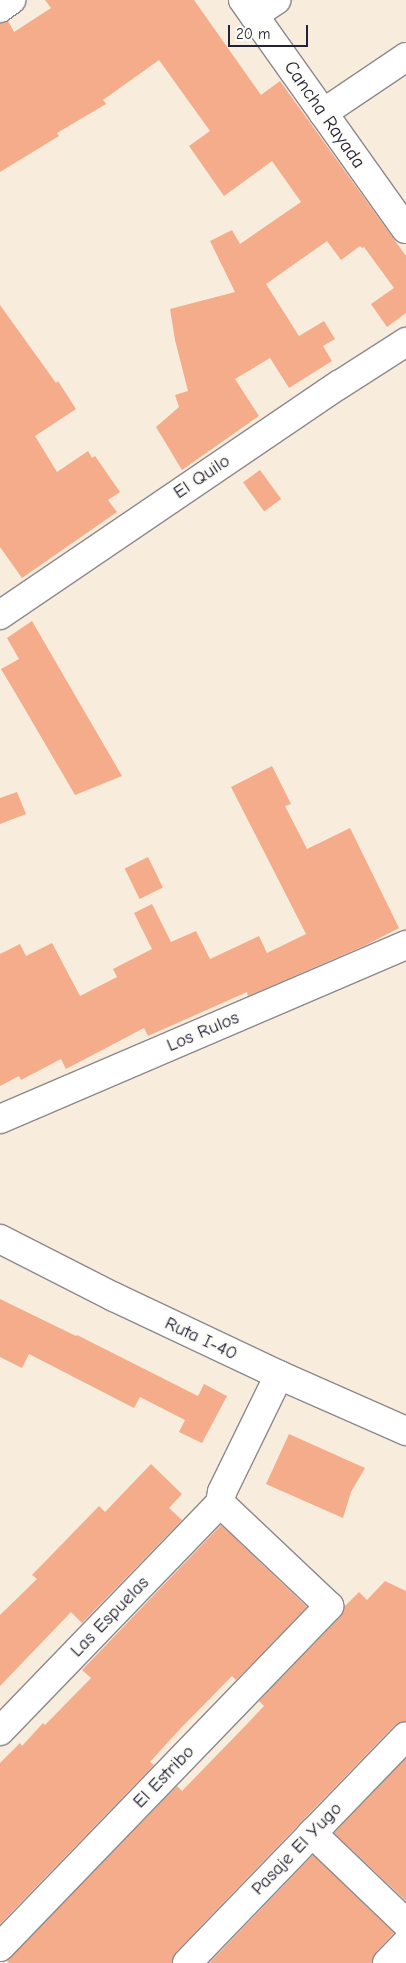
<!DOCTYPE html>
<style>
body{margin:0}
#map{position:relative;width:406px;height:1963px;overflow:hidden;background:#f8eddd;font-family:"Comic Neue",sans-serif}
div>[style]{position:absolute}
.building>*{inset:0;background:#f4ac8a;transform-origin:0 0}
.roads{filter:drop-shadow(1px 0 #8d888c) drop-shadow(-1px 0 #8d888c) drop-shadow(0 1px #8d888c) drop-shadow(0 -1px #8d888c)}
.minor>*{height:28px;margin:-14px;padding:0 14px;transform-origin:14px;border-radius:14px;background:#fff}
.tertiary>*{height:28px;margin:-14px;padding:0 14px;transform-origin:14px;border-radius:14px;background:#fff}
.secondary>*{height:28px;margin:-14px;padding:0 14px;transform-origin:14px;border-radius:14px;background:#fff}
span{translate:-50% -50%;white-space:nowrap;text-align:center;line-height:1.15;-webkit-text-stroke:5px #fdfcf7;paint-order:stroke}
.street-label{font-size:19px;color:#22223b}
.scale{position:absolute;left:228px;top:25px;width:80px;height:22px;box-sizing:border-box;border:2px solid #22223b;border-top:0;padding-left:6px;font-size:15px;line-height:18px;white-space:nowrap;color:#22223b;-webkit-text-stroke:4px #fdfcf7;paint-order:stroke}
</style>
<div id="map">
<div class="building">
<div style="clip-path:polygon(45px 0,194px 0,261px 95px,280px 81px,406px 256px,406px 313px,387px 327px,371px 304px,394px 288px,364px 247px,362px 248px,360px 246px,341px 260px,327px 241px,266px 284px,299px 336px,324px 321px,335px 339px,323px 346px,332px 361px,289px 388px,270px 358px,235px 379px,259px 416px,182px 470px,156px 427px,179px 407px,175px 395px,188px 391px,175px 340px,170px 309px,235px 292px,210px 241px,232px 230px,240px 244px,301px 202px,272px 161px,224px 196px,189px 146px,210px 131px,159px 60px,103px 100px,106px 104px,57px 133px,59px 136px,0 172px,0 23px,8px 21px,14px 32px,51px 8px)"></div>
<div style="clip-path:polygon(0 305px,56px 383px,58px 381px,76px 409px,35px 436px,57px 472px,88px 451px,92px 458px,95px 456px,120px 492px,108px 500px,117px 512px,22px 578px,0 547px)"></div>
<div style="left:260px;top:470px;width:36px;height:21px;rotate:54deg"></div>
<div style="clip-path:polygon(32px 621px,65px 678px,122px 776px,75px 795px,16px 694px,1px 669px,19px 659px,7px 638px)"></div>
<div style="clip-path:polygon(272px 766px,291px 804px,285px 806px,307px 849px,350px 828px,399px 928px,366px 945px,248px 996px,247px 992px,148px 1036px,144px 1028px,66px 1069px,61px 1059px,21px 1080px,19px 1076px,0 1086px,0 954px,20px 944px,26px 956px,52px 943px,80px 996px,117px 977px,113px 969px,152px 949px,134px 913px,152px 904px,171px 942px,196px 931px,210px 959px,259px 936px,267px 953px,306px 934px,231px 787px)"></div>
<div style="clip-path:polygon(17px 792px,26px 814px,0 824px,0 798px)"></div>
<div style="left:148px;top:857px;width:34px;height:26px;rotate:64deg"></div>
<div style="clip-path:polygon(0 1299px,76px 1336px,77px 1335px,198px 1396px,204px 1384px,227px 1396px,202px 1443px,179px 1432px,185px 1420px,140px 1397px,134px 1408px,29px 1354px,22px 1368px,0 1357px)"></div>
<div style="clip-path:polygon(289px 1434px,365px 1468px,351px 1492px,343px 1518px,266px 1484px)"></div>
<div style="clip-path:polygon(151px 1464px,182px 1494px,169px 1508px,182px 1520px,82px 1623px,71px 1612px,0 1686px,0 1615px,37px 1579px,32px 1575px,99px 1506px,105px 1512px)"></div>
<div style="clip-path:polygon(221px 1525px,307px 1607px,236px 1680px,232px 1676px,180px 1729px,150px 1762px,154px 1765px,0 1924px,0 1763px,20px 1743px,22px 1746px,43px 1723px,45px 1725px,91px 1678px,82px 1670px)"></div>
<div style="clip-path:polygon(385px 1581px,406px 1591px,406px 1721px,395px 1725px,301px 1822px,176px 1952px,172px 1963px,9px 1963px,7px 1961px,177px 1786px,182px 1791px,247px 1724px,264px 1706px,259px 1701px,340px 1617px,344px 1607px,359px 1592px,367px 1600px)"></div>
<div style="clip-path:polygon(406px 1758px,406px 1901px,334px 1833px)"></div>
<div style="clip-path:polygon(313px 1855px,394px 1933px,376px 1952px,372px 1963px,209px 1963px)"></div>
</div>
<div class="roads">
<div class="minor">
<div style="left:254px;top:15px;width:27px;rotate:-34deg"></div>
<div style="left:323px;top:113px;width:100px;rotate:-34deg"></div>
<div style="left:0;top:1119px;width:442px;rotate:-23.2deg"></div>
<div style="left:220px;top:1503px;width:11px;rotate:-80deg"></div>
<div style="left:222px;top:1492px;width:130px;rotate:-64deg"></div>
<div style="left:0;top:1731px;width:317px;rotate:-46deg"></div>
<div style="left:312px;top:1833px;width:130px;rotate:43.8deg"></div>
<div style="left:0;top:1947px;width:474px;rotate:-46deg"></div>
<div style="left:329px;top:1606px;width:150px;rotate:-136.6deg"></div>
<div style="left:187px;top:1963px;width:315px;rotate:-46deg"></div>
<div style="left:387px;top:1963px;width:28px;rotate:-46deg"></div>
</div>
<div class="tertiary">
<div style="left:243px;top:0;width:281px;rotate:54.6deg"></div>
<div style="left:0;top:615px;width:410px;rotate:-34.2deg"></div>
<div style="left:339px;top:385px;width:80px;rotate:-32.7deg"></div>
<div style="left:0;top:1239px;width:128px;rotate:27deg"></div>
<div style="left:114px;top:1297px;width:183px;rotate:25.3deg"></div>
<div style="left:279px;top:1375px;width:139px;rotate:23.8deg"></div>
</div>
<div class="secondary">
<div style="left:0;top:8px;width:14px;rotate:-36deg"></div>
</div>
</div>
<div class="street-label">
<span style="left:324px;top:115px;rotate:55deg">Cancha Rayada</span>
<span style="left:202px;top:477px;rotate:-34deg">El Quilo</span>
<span style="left:203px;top:1032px;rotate:-23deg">Los Rulos</span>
<span style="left:201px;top:1339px;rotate:25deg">Ruta I-40</span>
<span style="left:110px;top:1617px;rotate:-46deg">Las Espuelas</span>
<span style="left:164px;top:1777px;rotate:-46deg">El Estribo</span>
<span style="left:297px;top:1849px;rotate:-46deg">Pasaje El Yugo</span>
</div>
<div class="scale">20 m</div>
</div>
